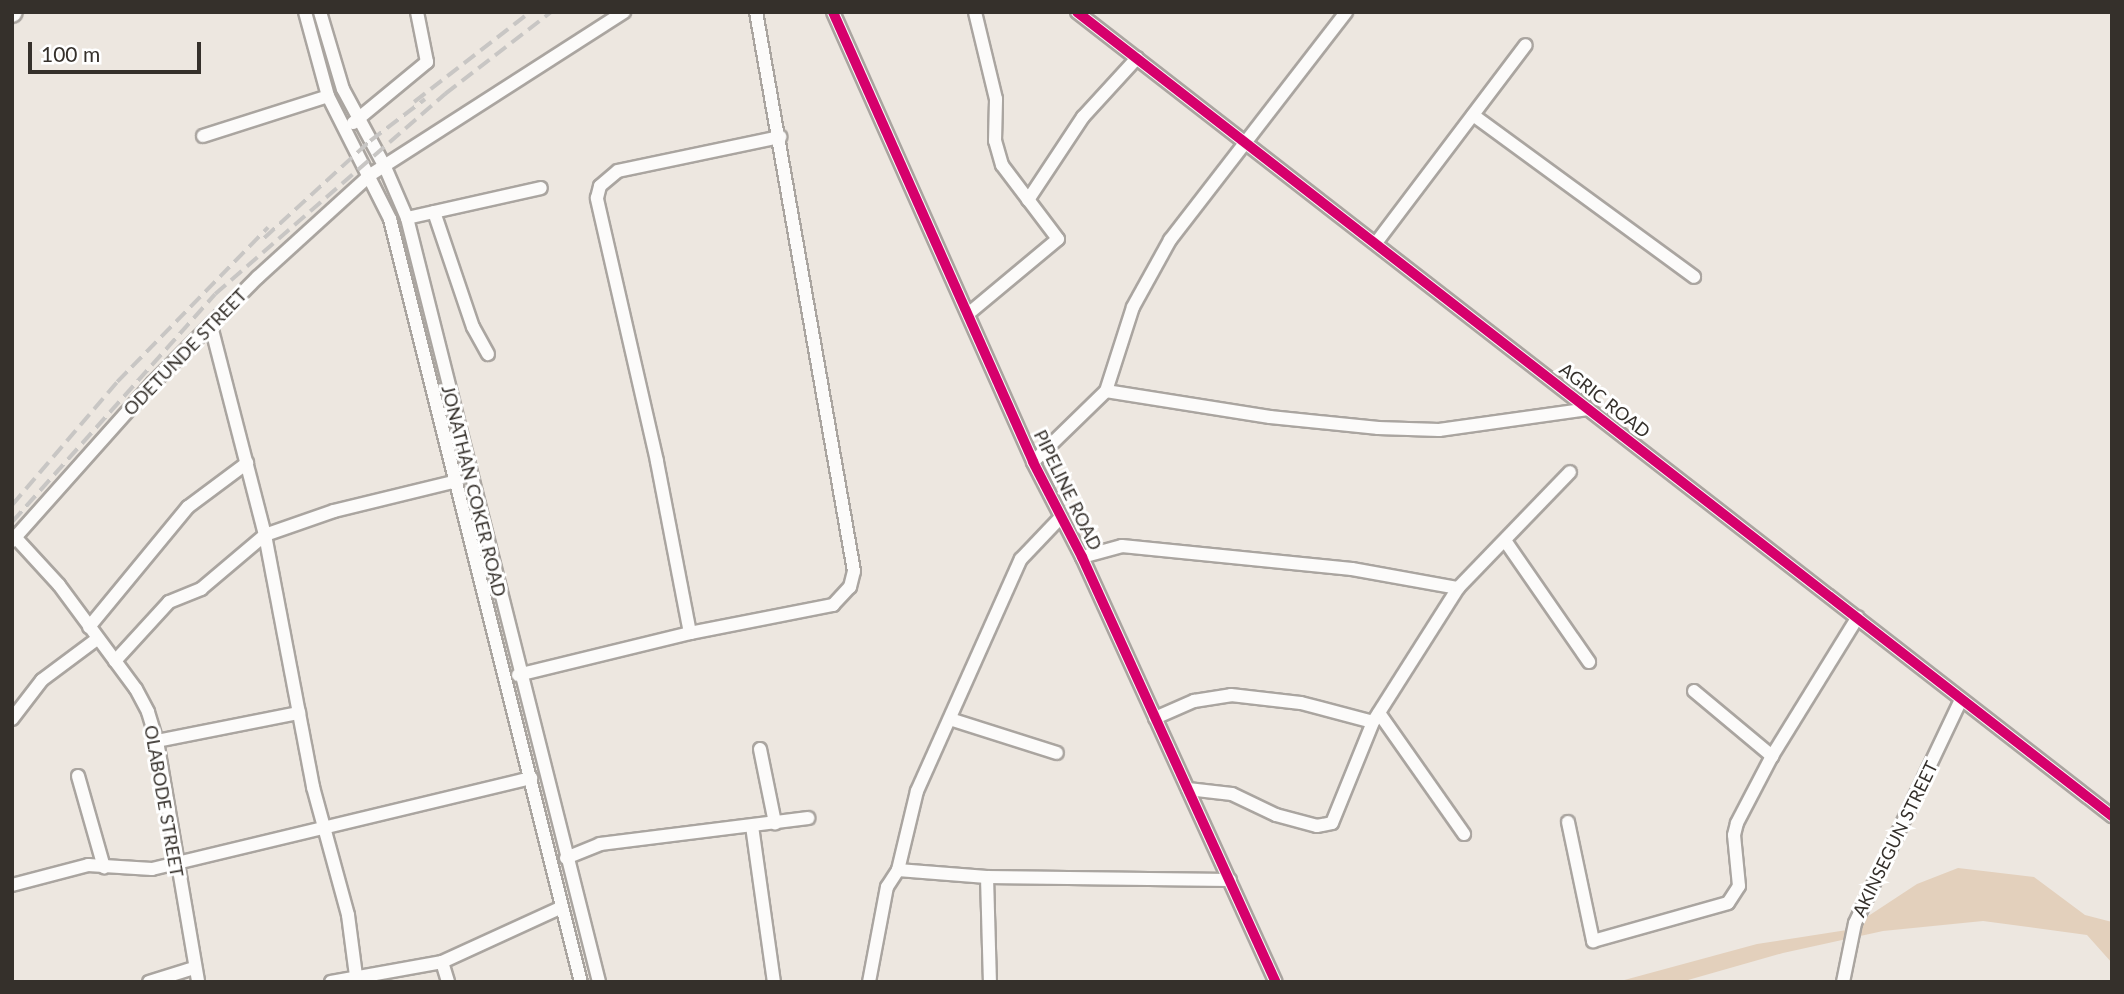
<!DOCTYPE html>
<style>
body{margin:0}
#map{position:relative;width:2124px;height:994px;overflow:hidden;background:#ede7e0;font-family:Lato,sans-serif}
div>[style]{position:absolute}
.green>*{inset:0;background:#e3d0bc}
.roads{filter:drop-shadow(2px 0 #aaa5a0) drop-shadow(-2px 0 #aaa5a0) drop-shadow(0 2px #aaa5a0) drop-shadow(0 -2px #aaa5a0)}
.minor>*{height:12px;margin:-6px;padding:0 6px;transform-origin:6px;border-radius:6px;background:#fcfbfa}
.secondary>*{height:18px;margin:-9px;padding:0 9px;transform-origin:9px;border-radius:9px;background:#fcfbfa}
.rail>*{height:3.5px;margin-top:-1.75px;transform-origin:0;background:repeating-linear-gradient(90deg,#c8c6c4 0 14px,transparent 0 21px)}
.cycleway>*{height:10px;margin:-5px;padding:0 5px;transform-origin:5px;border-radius:5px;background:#d6006c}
span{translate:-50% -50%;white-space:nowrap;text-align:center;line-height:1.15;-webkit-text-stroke:6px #fff;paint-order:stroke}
.street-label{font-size:18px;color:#35302b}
.frame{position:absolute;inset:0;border:14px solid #35302b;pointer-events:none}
.scale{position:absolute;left:28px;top:42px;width:173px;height:32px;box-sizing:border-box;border:4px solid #35302b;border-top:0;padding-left:9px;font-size:21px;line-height:24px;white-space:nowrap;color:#35302b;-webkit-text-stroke:5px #fff;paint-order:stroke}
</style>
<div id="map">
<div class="green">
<div style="clip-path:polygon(1958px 868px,2034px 877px,2085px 915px,2112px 922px,2112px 963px,2087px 935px,1983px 921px,1883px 931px,1783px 953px,1681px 982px,1617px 982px,1757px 944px,1847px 930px,1917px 884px)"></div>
</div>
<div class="roads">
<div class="minor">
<div style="left:305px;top:12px;width:87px;rotate:74.7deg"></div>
<div style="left:328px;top:96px;width:138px;rotate:63.2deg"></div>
<div style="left:390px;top:219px;width:787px;rotate:75.95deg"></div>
<div style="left:320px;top:12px;width:80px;rotate:73.4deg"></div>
<div style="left:343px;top:89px;width:89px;rotate:61.7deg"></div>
<div style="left:385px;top:167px;width:56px;rotate:66.7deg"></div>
<div style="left:407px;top:218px;width:788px;rotate:75.89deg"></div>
<div style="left:833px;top:12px;width:492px;rotate:66deg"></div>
<div style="left:1033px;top:462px;width:107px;rotate:62.7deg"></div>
<div style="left:1082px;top:557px;width:467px;rotate:65.5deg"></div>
<div style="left:1077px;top:12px;width:1311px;rotate:37.84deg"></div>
<div style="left:1473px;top:115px;width:274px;rotate:36.2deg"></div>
<div style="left:353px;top:123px;width:96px;rotate:-39.5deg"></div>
<div style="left:427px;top:62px;width:51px;rotate:-101.3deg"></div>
<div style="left:203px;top:136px;width:131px;rotate:-17.7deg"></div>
<div style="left:1028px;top:200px;width:100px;rotate:-56.5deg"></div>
<div style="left:1083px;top:117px;width:80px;rotate:-47.5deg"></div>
<div style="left:434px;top:212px;width:121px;rotate:71.3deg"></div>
<div style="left:473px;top:327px;width:31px;rotate:61deg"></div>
<div style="left:407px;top:218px;width:137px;rotate:-12.6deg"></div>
<div style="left:1376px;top:243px;width:248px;rotate:-52.9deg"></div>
<div style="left:968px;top:314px;width:117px;rotate:-39.8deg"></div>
<div style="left:1058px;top:239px;width:93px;rotate:-127.1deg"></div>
<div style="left:1002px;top:165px;width:25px;rotate:-106deg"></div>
<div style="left:995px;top:141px;width:42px;rotate:-88.6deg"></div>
<div style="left:996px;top:99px;width:89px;rotate:-103.6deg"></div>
<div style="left:211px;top:326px;width:216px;rotate:75.5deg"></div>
<div style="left:265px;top:535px;width:257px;rotate:79.2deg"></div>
<div style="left:313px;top:787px;width:133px;rotate:74.7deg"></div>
<div style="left:348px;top:915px;width:62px;rotate:82.5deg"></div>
<div style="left:1106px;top:391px;width:166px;rotate:9deg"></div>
<div style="left:1270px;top:417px;width:109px;rotate:5.8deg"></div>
<div style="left:1378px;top:428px;width:61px;rotate:1.9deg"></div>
<div style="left:1439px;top:430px;width:151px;rotate:-8deg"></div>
<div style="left:1033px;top:462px;width:102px;rotate:-44.2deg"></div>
<div style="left:1106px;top:391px;width:88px;rotate:-72.2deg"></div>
<div style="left:1133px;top:307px;width:77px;rotate:-61.1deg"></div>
<div style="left:1170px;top:240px;width:288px;rotate:-52.3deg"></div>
<div style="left:15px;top:537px;width:65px;rotate:47.5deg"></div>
<div style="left:59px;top:585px;width:129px;rotate:53.5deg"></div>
<div style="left:136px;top:689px;width:26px;rotate:62deg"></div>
<div style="left:148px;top:712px;width:30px;rotate:73deg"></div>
<div style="left:157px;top:741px;width:244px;rotate:80.3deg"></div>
<div style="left:12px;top:541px;width:212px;rotate:-48.3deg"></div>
<div style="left:153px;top:383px;width:149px;rotate:-45.3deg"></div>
<div style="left:258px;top:277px;width:151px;rotate:-42.3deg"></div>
<div style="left:370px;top:175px;width:302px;rotate:-32.7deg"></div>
<div style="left:1506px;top:542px;width:146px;rotate:55.3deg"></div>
<div style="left:1082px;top:557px;width:41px;rotate:-15.4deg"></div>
<div style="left:1122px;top:546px;width:231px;rotate:5.7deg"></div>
<div style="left:1352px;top:569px;width:108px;rotate:10.2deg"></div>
<div style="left:89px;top:627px;width:156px;rotate:-50.5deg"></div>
<div style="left:188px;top:507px;width:74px;rotate:-36.7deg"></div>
<div style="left:690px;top:633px;width:175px;rotate:-100.9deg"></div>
<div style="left:657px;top:461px;width:270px;rotate:-102.9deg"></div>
<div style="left:597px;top:198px;width:12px;rotate:-76deg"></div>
<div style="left:600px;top:186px;width:23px;rotate:-40deg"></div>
<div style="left:618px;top:171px;width:166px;rotate:-11.9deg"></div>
<div style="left:115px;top:661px;width:80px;rotate:-47.5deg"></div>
<div style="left:169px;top:602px;width:35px;rotate:-22deg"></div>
<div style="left:201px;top:589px;width:84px;rotate:-40.2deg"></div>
<div style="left:265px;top:535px;width:73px;rotate:-19.2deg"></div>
<div style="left:334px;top:511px;width:127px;rotate:-13.7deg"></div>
<div style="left:518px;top:675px;width:177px;rotate:-13.7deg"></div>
<div style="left:690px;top:633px;width:146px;rotate:-11.1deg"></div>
<div style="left:833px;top:605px;width:25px;rotate:-47deg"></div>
<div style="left:850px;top:587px;width:16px;rotate:-76deg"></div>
<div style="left:854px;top:571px;width:568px;rotate:-99.94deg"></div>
<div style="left:1694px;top:691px;width:102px;rotate:39.8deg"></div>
<div style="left:1379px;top:713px;width:148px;rotate:54.9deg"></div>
<div style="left:1155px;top:718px;width:43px;rotate:-23.6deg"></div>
<div style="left:1194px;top:701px;width:37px;rotate:-9deg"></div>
<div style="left:1231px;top:695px;width:70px;rotate:6.5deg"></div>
<div style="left:1301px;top:703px;width:74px;rotate:14.8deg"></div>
<div style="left:12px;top:719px;width:49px;rotate:-52.4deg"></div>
<div style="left:42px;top:680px;width:69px;rotate:-36.7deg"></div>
<div style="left:950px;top:719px;width:112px;rotate:17.6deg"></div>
<div style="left:157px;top:741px;width:145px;rotate:-11.2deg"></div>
<div style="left:760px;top:749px;width:76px;rotate:78.5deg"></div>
<div style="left:78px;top:776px;width:95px;rotate:74.1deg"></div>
<div style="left:1188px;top:789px;width:44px;rotate:6.5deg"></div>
<div style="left:1232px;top:794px;width:49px;rotate:25.5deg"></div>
<div style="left:1276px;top:815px;width:42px;rotate:15deg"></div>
<div style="left:1317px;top:826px;width:15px;rotate:-11deg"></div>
<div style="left:1332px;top:823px;width:109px;rotate:-67.9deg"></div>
<div style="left:1373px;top:722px;width:159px;rotate:-57.6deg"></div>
<div style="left:1458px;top:588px;width:161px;rotate:-46deg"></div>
<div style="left:1568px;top:822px;width:122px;rotate:78.1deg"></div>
<div style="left:1593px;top:941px;width:140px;rotate:-15.7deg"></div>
<div style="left:1728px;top:903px;width:20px;rotate:-57deg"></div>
<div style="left:1739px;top:886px;width:51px;rotate:-95.6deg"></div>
<div style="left:1734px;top:835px;width:12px;rotate:-76deg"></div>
<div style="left:1737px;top:823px;width:76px;rotate:-62.4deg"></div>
<div style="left:1772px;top:756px;width:163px;rotate:-58.3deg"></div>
<div style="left:752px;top:826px;width:158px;rotate:82deg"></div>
<div style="left:566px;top:858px;width:37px;rotate:-22deg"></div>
<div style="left:600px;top:844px;width:210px;rotate:-7.1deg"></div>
<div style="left:898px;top:870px;width:89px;rotate:4.5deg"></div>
<div style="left:987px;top:877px;width:243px;rotate:0.7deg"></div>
<div style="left:987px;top:877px;width:105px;rotate:88.4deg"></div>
<div style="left:12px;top:885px;width:79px;rotate:-14.7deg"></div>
<div style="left:88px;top:865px;width:64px;rotate:3.6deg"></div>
<div style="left:152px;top:869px;width:390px;rotate:-13.5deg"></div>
<div style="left:442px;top:962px;width:21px;rotate:73deg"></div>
<div style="left:149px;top:982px;width:47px;rotate:-17.3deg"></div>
<div style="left:331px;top:982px;width:113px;rotate:-10.2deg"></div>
<div style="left:442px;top:962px;width:130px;rotate:-24.6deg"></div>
<div style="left:869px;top:982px;width:97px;rotate:-79.3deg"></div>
<div style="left:887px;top:887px;width:20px;rotate:-57deg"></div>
<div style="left:898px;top:870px;width:81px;rotate:-76.5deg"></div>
<div style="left:917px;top:791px;width:254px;rotate:-65.9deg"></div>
<div style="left:1021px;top:559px;width:57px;rotate:-46.4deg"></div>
<div style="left:1843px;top:982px;width:60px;rotate:-78.5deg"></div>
<div style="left:1855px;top:923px;width:247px;rotate:-64.6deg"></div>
</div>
<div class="secondary">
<div style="left:12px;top:13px;width:1px;rotate:-45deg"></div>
</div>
</div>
<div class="rail">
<div style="left:414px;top:102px;width:147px;rotate:-37.8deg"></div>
<div style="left:264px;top:238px;width:144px;rotate:-42.5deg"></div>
<div style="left:370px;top:141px;width:69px;rotate:-37.4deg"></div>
<div style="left:12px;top:505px;width:162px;rotate:-49.5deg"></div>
<div style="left:117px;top:382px;width:216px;rotate:-45.7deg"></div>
<div style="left:12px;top:522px;width:305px;rotate:-48.3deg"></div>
<div style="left:215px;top:294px;width:305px;rotate:-41deg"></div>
<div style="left:445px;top:94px;width:134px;rotate:-37.7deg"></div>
</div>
<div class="cycleway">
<div style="left:833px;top:12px;width:492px;rotate:66deg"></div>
<div style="left:1033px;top:462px;width:107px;rotate:62.7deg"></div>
<div style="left:1082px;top:557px;width:467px;rotate:65.5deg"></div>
<div style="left:1077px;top:12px;width:1311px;rotate:37.84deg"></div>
</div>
<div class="street-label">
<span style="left:185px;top:352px;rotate:-46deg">ODETUNDE STREET</span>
<span style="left:1605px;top:400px;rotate:38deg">AGRIC ROAD</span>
<span style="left:1068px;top:490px;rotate:64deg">PIPELINE ROAD</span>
<span style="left:474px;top:491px;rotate:76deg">JONATHAN COKER ROAD</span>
<span style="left:164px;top:801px;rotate:80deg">OLABODE STREET</span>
<span style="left:1895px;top:839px;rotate:-64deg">AKINSEGUN STREET</span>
</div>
<div class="frame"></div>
<div class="scale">100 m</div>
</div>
